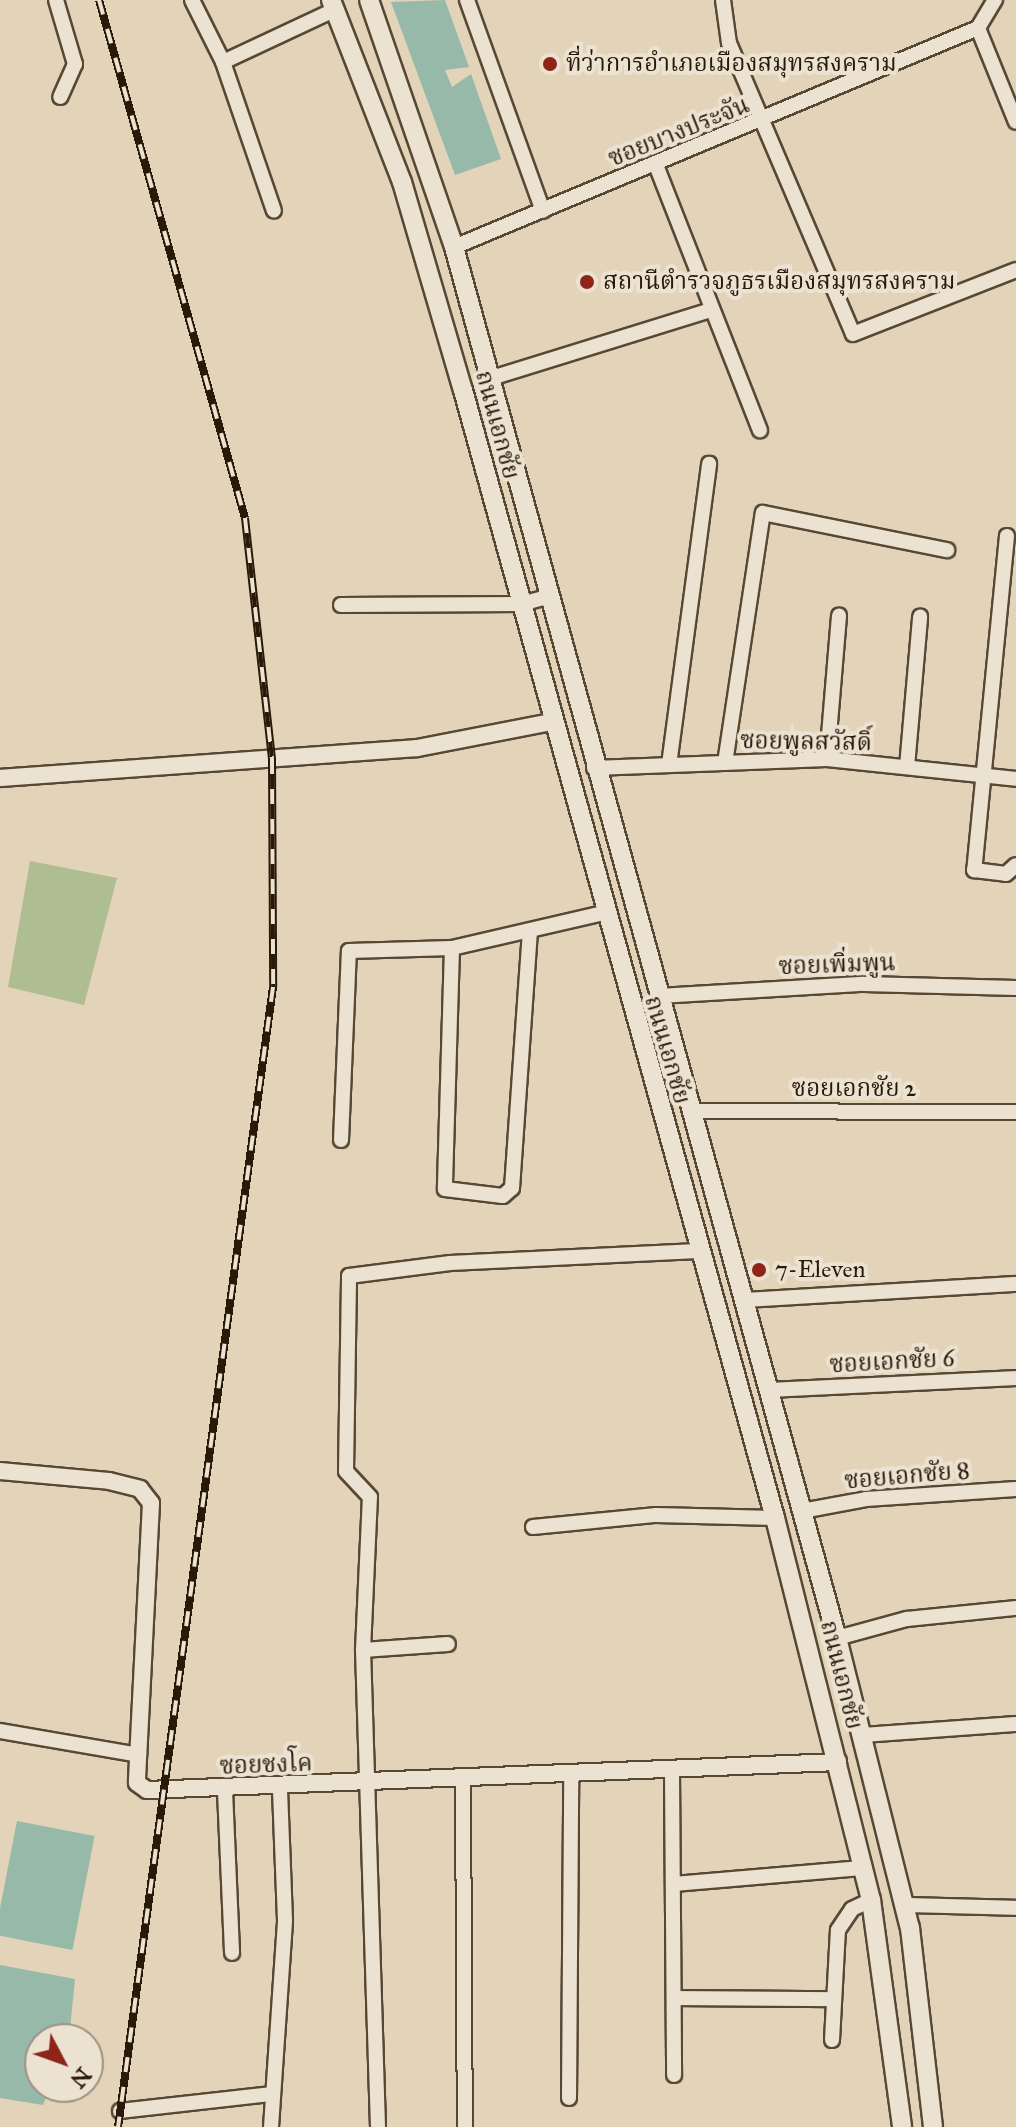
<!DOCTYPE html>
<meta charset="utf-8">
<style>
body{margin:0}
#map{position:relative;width:1016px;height:2127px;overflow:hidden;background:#e2d3b9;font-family:"IM FELL Great Primer","Noto Serif Thai",serif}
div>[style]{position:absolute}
.green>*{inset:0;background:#afbd92}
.water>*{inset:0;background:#96b9aa;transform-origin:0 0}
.roads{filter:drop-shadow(2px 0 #574834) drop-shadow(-2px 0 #574834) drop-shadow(0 2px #574834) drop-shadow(0 -2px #574834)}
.minor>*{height:14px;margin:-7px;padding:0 7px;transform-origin:7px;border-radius:7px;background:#ece2d2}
.tertiary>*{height:16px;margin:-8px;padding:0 8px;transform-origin:8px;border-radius:8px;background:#ece2d2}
.secondary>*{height:18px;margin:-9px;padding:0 9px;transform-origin:9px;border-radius:9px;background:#ece2d2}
.rail>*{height:8px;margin-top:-4px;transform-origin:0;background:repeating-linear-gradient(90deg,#ece2d2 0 15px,#291908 0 30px);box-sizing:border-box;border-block:2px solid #291908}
.dots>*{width:22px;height:22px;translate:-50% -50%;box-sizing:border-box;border:4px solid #ece2d2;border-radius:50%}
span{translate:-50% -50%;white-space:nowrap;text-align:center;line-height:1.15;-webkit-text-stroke:8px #ece2d2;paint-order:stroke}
.poi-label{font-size:24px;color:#291908}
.left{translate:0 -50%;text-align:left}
.street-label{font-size:24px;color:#291908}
.north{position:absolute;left:24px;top:2023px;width:80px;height:80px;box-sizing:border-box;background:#ece2d2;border:2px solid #9e9281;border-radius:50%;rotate:131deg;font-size:22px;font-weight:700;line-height:32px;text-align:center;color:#291908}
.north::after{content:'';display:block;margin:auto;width:28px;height:36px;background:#8f2418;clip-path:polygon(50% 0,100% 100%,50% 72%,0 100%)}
</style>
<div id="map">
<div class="green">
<div style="clip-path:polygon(30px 861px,117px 878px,84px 1005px,8px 987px)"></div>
</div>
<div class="water">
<div style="clip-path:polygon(445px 0,469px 67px,445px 70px,452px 87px,471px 74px,501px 159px,455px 175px,391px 2px)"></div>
<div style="left:17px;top:1821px;width:79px;height:116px;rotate:11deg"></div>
<div style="clip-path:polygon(0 1965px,75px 1979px,69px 2039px,40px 2039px,40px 2087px,50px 2087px,43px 2105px,0 2098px)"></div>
</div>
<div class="roads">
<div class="minor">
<div style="left:56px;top:0;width:67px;rotate:73.5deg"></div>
<div style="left:75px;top:64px;width:36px;rotate:114deg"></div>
<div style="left:192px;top:0;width:69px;rotate:63.4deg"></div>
<div style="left:223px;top:62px;width:157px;rotate:71.1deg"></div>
<div style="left:467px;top:0;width:224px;rotate:70.2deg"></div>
<div style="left:723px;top:0;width:43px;rotate:82.1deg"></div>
<div style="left:729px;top:43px;width:316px;rotate:66.9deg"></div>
<div style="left:853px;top:334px;width:175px;rotate:-21.4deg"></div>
<div style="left:978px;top:28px;width:101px;rotate:68deg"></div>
<div style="left:223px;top:62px;width:125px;rotate:-25.1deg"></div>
<div style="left:656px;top:165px;width:285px;rotate:68.6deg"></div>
<div style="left:454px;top:247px;width:568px;rotate:-22.68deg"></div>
<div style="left:978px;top:28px;width:33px;rotate:-59deg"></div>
<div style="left:488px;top:379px;width:230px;rotate:-17.2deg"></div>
<div style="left:1007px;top:536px;width:336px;rotate:95.6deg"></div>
<div style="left:974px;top:870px;width:32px;rotate:7deg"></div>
<div style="left:1006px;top:874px;width:13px;rotate:-42deg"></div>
<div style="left:341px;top:605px;width:180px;rotate:-0.3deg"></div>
<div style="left:521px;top:604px;width:27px;rotate:-15deg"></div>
<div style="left:827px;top:759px;width:144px;rotate:-85.2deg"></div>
<div style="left:725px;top:763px;width:253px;rotate:-81.4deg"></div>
<div style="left:763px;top:513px;width:188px;rotate:11.4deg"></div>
<div style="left:669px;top:765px;width:304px;rotate:-82.4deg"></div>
<div style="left:907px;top:767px;width:151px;rotate:-85deg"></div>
<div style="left:594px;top:768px;width:233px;rotate:-2.2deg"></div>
<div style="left:827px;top:759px;width:190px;rotate:6deg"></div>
<div style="left:452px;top:948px;width:241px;rotate:91.7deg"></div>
<div style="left:445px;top:1189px;width:58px;rotate:6.9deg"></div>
<div style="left:503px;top:1196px;width:12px;rotate:-42deg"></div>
<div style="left:512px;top:1188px;width:257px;rotate:-86deg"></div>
<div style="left:659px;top:996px;width:205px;rotate:-3.4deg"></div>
<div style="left:864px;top:984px;width:152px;rotate:1.5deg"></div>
<div style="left:692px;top:1111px;width:324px;rotate:0.2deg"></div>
<div style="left:341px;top:1140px;width:189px;rotate:-87.6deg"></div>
<div style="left:349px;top:951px;width:103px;rotate:-1.7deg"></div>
<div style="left:452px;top:948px;width:156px;rotate:-13deg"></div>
<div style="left:744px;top:1300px;width:272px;rotate:-3.4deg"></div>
<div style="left:771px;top:1390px;width:245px;rotate:-2.8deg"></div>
<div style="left:802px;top:1511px;width:65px;rotate:-10.6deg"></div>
<div style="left:866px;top:1499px;width:150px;rotate:-3.8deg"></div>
<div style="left:533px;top:1527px;width:124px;rotate:-5.6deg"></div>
<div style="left:656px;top:1515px;width:119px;rotate:1.4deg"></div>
<div style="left:837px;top:1638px;width:73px;rotate:-15.2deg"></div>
<div style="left:907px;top:1619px;width:110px;rotate:-5.8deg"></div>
<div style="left:363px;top:1650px;width:85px;rotate:-4deg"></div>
<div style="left:0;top:1731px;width:141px;rotate:9.8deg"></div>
<div style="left:863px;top:1735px;width:153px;rotate:-4.1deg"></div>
<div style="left:672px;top:1773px;width:302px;rotate:89.6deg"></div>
<div style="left:463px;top:1781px;width:346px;rotate:89.7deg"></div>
<div style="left:225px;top:1791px;width:162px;rotate:87.5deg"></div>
<div style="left:675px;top:1884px;width:189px;rotate:-4.9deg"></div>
<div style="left:905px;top:1905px;width:111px;rotate:1.5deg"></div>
<div style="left:678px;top:1998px;width:156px;rotate:0.4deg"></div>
<div style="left:832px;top:2040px;width:110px;rotate:-86.9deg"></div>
<div style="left:838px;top:1930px;width:25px;rotate:-56deg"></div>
<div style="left:852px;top:1909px;width:21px;rotate:-25deg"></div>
<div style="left:569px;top:2098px;width:322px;rotate:-89.6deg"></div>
<div style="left:120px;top:2111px;width:153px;rotate:-6.4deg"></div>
<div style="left:271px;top:2127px;width:207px;rotate:-86.1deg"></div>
<div style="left:285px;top:1920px;width:130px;rotate:-92.2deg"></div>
<div style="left:378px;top:2127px;width:477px;rotate:-91.8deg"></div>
<div style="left:363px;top:1650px;width:153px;rotate:-87.4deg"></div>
<div style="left:370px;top:1497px;width:35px;rotate:-133deg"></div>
<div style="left:346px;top:1471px;width:195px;rotate:-89.1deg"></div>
<div style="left:349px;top:1276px;width:102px;rotate:-7.3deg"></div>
<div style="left:450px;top:1263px;width:248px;rotate:-2.8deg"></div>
</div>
<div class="tertiary">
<div style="left:0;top:778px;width:418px;rotate:-4.1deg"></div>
<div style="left:417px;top:748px;width:136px;rotate:-11deg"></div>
<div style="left:0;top:1471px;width:109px;rotate:5.2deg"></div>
<div style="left:109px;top:1481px;width:32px;rotate:14deg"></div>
<div style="left:140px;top:1489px;width:18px;rotate:52deg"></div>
<div style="left:151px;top:1503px;width:280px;rotate:92.9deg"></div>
<div style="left:137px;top:1783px;width:12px;rotate:35deg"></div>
<div style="left:147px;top:1790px;width:692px;rotate:-2.32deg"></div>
</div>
<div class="secondary">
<div style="left:331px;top:0;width:195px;rotate:68.7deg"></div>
<div style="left:402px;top:182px;width:217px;rotate:73.7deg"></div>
<div style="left:463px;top:390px;width:1170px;rotate:74.54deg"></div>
<div style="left:775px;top:1518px;width:394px;rotate:75.9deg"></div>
<div style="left:871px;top:1900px;width:229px;rotate:82.2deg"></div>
<div style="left:369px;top:0;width:261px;rotate:71deg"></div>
<div style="left:454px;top:247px;width:1443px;rotate:74.61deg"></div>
<div style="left:837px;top:1638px;width:299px;rotate:75.9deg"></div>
<div style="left:910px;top:1928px;width:200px;rotate:83.4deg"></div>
</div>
</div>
<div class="rail">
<div style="left:99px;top:0;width:538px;rotate:74.26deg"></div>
<div style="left:245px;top:518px;width:243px;rotate:83.6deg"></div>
<div style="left:272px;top:759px;width:228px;rotate:89.7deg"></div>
<div style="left:273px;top:987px;width:1150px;rotate:97.74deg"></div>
</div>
<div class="dots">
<div style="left:550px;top:64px;background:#8f2418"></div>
<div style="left:587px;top:282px;background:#8f2418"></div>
<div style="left:759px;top:1270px;background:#8f2418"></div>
</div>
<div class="poi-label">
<span class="left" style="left:566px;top:64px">ที่ว่าการอำเภอเมืองสมุทรสงคราม</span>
<span class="left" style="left:603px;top:282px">สถานีตำรวจภูธรเมืองสมุทรสงคราม</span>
<span class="left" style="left:775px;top:1270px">7-Eleven</span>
</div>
<div class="street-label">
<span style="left:679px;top:132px;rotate:-22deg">ซอยบางประจัน</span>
<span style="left:497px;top:425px;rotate:75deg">ถนนเอกชัย</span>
<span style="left:806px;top:742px;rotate:1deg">ซอยพูลสวัสดิ์</span>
<span style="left:837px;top:965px;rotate:-2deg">ซอยเพิ่มพูน</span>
<span style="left:667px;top:1050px;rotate:74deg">ถนนเอกชัย</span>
<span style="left:854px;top:1089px">ซอยเอกชัย 2</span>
<span style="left:892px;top:1362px;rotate:-3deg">ซอยเอกชัย 6</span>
<span style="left:907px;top:1476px;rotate:-5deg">ซอยเอกชัย 8</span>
<span style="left:841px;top:1675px;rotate:76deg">ถนนเอกชัย</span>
<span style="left:266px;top:1765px;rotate:-2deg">ซอยชงโค</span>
</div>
<div class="north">N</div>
</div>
